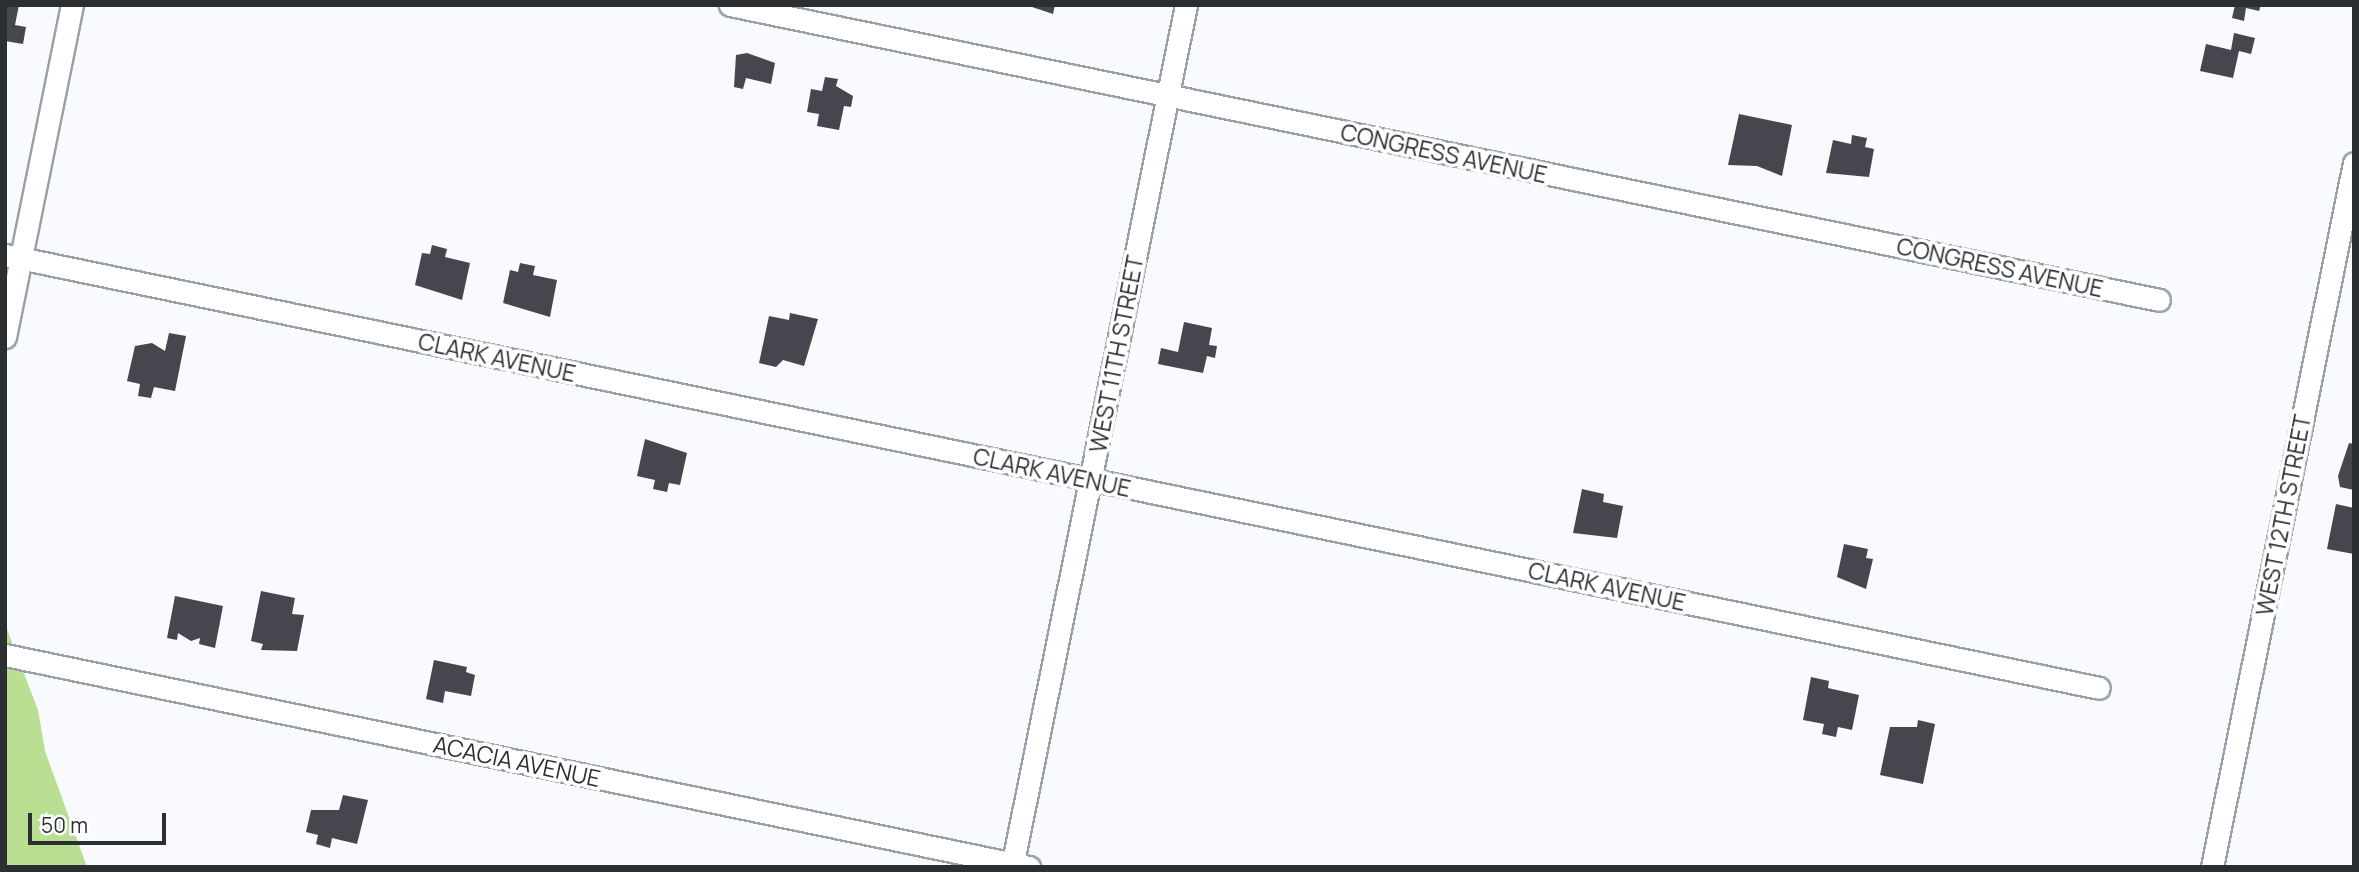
<!DOCTYPE html>
<style>
body{margin:0}
#map{position:relative;width:2359px;height:872px;overflow:hidden;background:#f8fafe;font-family:Manrope,sans-serif}
div>[style]{position:absolute}
.green>*{inset:0;background:#badf93}
.building>*{inset:0;background:#46464f}
.roads{filter:drop-shadow(2px 0 #9aa0a8) drop-shadow(-2px 0 #9aa0a8) drop-shadow(0 2px #9aa0a8) drop-shadow(0 -2px #9aa0a8)}
.minor>*{height:21px;margin:-10.5px;padding:0 10.5px;transform-origin:10.5px;border-radius:10.5px;background:#fff}
span{translate:-50% -50%;white-space:nowrap;text-align:center;line-height:1.15;-webkit-text-stroke:7px #fff;paint-order:stroke}
.street-label{font-size:23px;color:#2c2f32}
.frame{position:absolute;inset:0;border:7px solid #2c2f32;pointer-events:none}
.scale{position:absolute;left:28px;top:813px;width:138px;height:32px;box-sizing:border-box;border:4px solid #2c2f32;border-top:0;padding-left:9px;font-size:21px;line-height:24px;white-space:nowrap;color:#2c2f32;-webkit-text-stroke:5px #fff;paint-order:stroke}
</style>
<div id="map">
<div class="green">
<div style="clip-path:polygon(5px 624px,38px 710px,45px 751px,87px 867px,5px 867px)"></div>
</div>
<div class="building">
<div style="clip-path:polygon(5px 5px,19px 5px,15px 25px,26px 27px,23px 44px,5px 41px)"></div>
<div style="clip-path:polygon(1026px 5px,1055px 5px,1053px 14px)"></div>
<div style="clip-path:polygon(2235px 5px,2261px 5px,2259px 11px,2246px 8px,2244px 21px,2232px 18px)"></div>
<div style="clip-path:polygon(2234px 33px,2255px 38px,2251px 54px,2239px 51px,2233px 78px,2200px 71px,2206px 44px,2231px 50px)"></div>
<div style="clip-path:polygon(747px 53px,775px 63px,771px 84px,746px 78px,743px 89px,734px 87px,736px 55px)"></div>
<div style="clip-path:polygon(825px 77px,838px 79px,836px 86px,853px 96px,851px 107px,844px 106px,839px 130px,817px 126px,819px 114px,807px 112px,811px 89px,822px 91px)"></div>
<div style="clip-path:polygon(1739px 114px,1792px 125px,1782px 176px,1757px 166px,1728px 165px)"></div>
<div style="clip-path:polygon(1852px 135px,1867px 138px,1865px 147px,1874px 149px,1869px 177px,1826px 173px,1833px 140px,1851px 144px)"></div>
<div style="clip-path:polygon(432px 245px,447px 249px,445px 257px,470px 263px,462px 300px,415px 285px,422px 253px,430px 254px)"></div>
<div style="clip-path:polygon(520px 263px,535px 266px,533px 275px,557px 280px,550px 317px,503px 303px,510px 270px,518px 272px)"></div>
<div style="clip-path:polygon(790px 313px,818px 319px,804px 366px,783px 360px,776px 367px,759px 363px,769px 316px,789px 320px)"></div>
<div style="clip-path:polygon(1184px 322px,1212px 328px,1209px 345px,1217px 346px,1215px 358px,1207px 356px,1203px 373px,1158px 364px,1161px 348px,1178px 352px)"></div>
<div style="clip-path:polygon(169px 333px,186px 336px,175px 391px,154px 387px,151px 398px,138px 396px,140px 384px,127px 381px,135px 346px,152px 343px,165px 351px)"></div>
<div style="clip-path:polygon(645px 439px,687px 453px,680px 485px,669px 483px,667px 492px,653px 489px,655px 480px,637px 476px)"></div>
<div style="clip-path:polygon(2349px 443px,2354px 444px,2354px 490px,2340px 487px,2338px 476px)"></div>
<div style="clip-path:polygon(1582px 489px,1604px 494px,1603px 502px,1623px 506px,1617px 538px,1573px 533px)"></div>
<div style="clip-path:polygon(2336px 504px,2354px 508px,2354px 554px,2327px 549px)"></div>
<div style="clip-path:polygon(1844px 544px,1868px 549px,1866px 558px,1873px 559px,1866px 589px,1837px 577px)"></div>
<div style="clip-path:polygon(261px 591px,295px 598px,292px 614px,304px 615px,297px 651px,261px 650px,263px 644px,251px 641px)"></div>
<div style="clip-path:polygon(175px 596px,223px 606px,215px 648px,199px 644px,200px 638px,191px 641px,178px 633px,177px 640px,167px 638px)"></div>
<div style="clip-path:polygon(434px 660px,467px 667px,466px 672px,475px 675px,471px 696px,445px 691px,443px 703px,426px 699px)"></div>
<div style="clip-path:polygon(1811px 677px,1829px 681px,1828px 688px,1859px 695px,1852px 730px,1838px 727px,1836px 737px,1822px 734px,1824px 724px,1803px 720px)"></div>
<div style="clip-path:polygon(1918px 720px,1935px 724px,1923px 784px,1880px 775px,1890px 727px,1917px 727px)"></div>
<div style="clip-path:polygon(343px 795px,368px 800px,357px 844px,332px 838px,330px 848px,316px 844px,318px 835px,306px 832px,311px 810px,339px 810px)"></div>
</div>
<div class="roads">
<div class="minor">
<div style="left:730px;top:5px;width:1459px;rotate:11.66deg"></div>
<div style="left:5px;top:255px;width:2138px;rotate:11.68deg"></div>
<div style="left:5px;top:337px;width:339px;rotate:-78.6deg"></div>
<div style="left:5px;top:655px;width:1046px;rotate:11.7deg"></div>
<div style="left:1012px;top:867px;width:879px;rotate:-78.59deg"></div>
<div style="left:2212px;top:867px;width:718px;rotate:-78.6deg"></div>
</div>
</div>
<div class="street-label">
<span style="left:1444px;top:153px;rotate:12deg">CONGRESS AVENUE</span>
<span style="left:2000px;top:267px;rotate:12deg">CONGRESS AVENUE</span>
<span style="left:1116px;top:354px;rotate:-79deg">WEST 11TH STREET</span>
<span style="left:497px;top:357px;rotate:12deg">CLARK AVENUE</span>
<span style="left:1052px;top:472px;rotate:12deg">CLARK AVENUE</span>
<span style="left:2283px;top:515px;rotate:-79deg">WEST 12TH STREET</span>
<span style="left:1607px;top:586px;rotate:12deg">CLARK AVENUE</span>
<span style="left:517px;top:761px;rotate:12deg">ACACIA AVENUE</span>
</div>
<div class="frame"></div>
<div class="scale">50 m</div>
</div>
